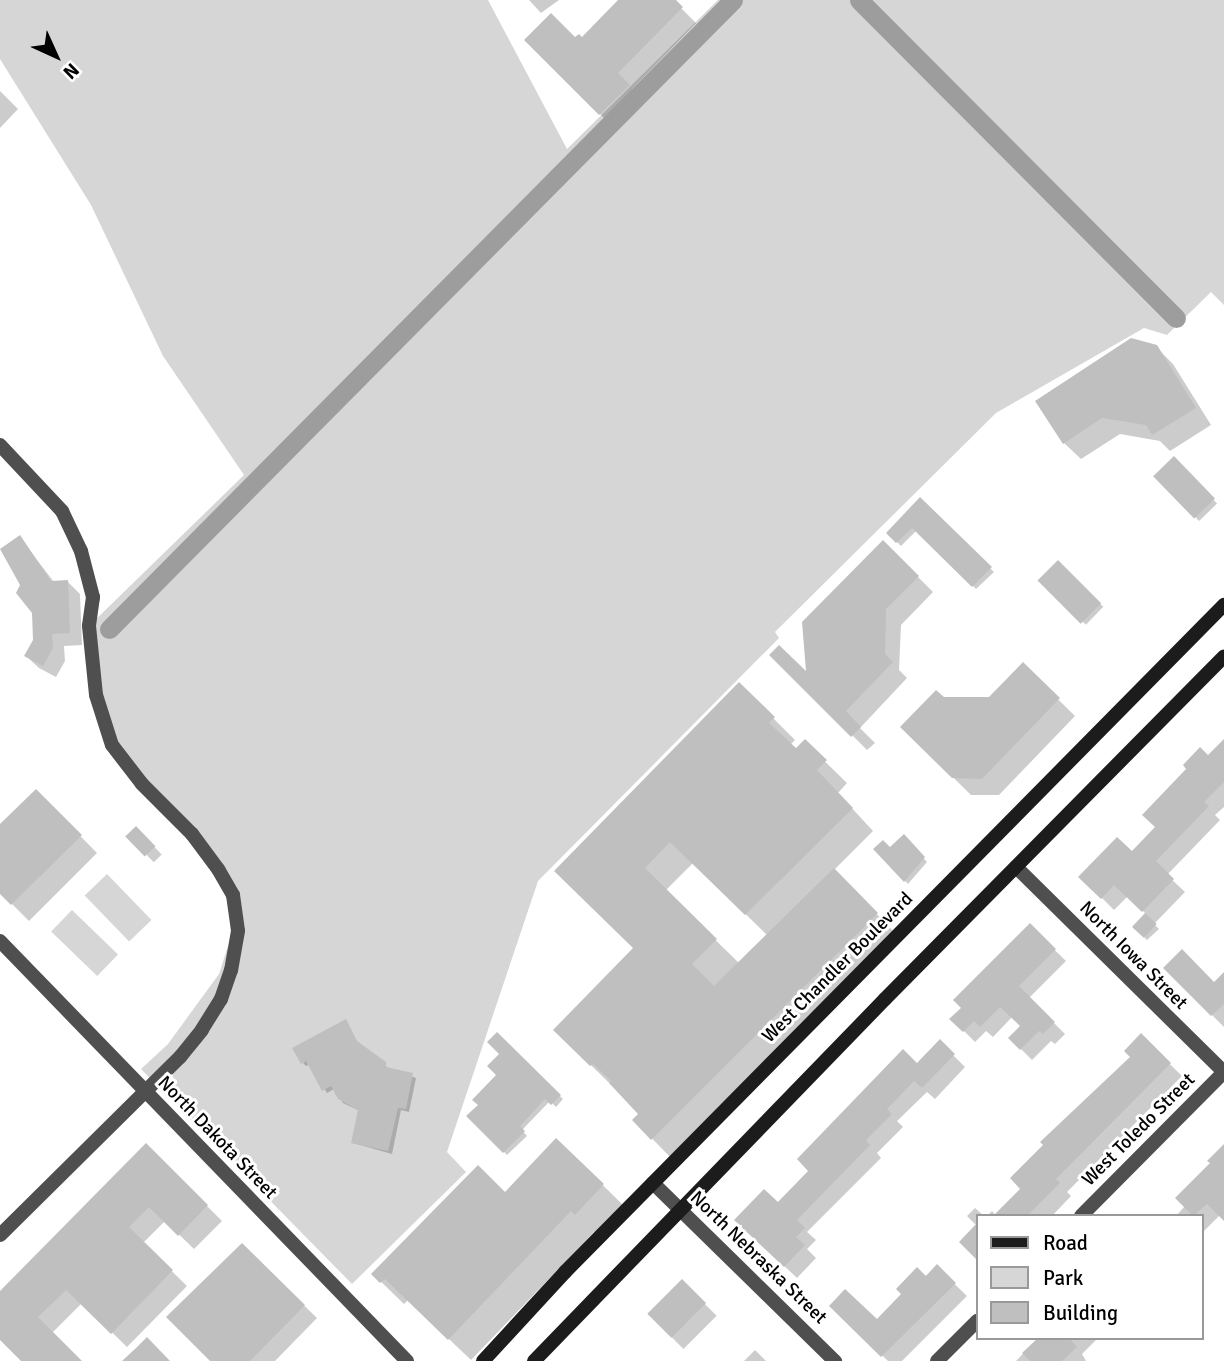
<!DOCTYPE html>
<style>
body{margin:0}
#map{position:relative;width:1224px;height:1361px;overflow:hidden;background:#fff;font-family:Signika,sans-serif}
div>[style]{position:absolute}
.green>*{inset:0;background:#d6d6d6;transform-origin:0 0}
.shadow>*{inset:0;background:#0003;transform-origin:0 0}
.canal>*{height:19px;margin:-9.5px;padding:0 9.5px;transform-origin:9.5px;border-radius:9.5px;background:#9d9d9d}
.building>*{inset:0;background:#bfbfbf;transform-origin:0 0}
.minor>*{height:14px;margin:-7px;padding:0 7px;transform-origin:7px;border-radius:7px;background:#4f4f4f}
.secondary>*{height:14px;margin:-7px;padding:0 7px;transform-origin:7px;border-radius:7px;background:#1c1c1c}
span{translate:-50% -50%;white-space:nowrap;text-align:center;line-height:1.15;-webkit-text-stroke:6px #fff;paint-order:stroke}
.street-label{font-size:19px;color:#000}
.legend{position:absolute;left:976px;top:1214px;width:228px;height:126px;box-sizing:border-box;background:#fff;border:2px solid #999;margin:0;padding:9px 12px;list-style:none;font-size:21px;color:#000}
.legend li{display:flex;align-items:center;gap:14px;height:35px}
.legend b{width:35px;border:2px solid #999}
.north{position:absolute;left:21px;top:21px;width:70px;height:70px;-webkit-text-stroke:5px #fff;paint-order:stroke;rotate:135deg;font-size:19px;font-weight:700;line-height:28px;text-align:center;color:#000}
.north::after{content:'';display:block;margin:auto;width:24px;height:32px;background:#000;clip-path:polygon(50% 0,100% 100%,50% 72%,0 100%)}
</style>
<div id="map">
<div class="green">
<div style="clip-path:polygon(0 0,488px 0,567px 149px,718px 0,1224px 0,1224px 305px,1211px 292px,1167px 335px,1144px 328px,996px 413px,775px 632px,779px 638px,538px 881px,447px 1152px,466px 1172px,352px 1284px,141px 1069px,168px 1044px,219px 974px,227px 949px,238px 931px,218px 869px,112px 745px,89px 626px,244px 475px,163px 356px,91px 205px,0 59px)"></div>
<div style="left:107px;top:874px;width:64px;height:31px;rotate:46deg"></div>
<div style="left:72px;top:910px;width:64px;height:30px;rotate:44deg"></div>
</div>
<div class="shadow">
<div style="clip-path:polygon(529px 0,559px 0,541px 13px)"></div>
<div style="clip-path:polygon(620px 0,673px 0,696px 23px,632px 89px,644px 101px,615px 129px,526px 40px,582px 39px)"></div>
<div style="clip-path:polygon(0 91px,18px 109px,0 128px)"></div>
<div style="clip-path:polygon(1156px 347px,1173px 364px,1211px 425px,1170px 451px,1160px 441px,1120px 434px,1081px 459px,1064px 443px)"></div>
<div style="left:1174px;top:459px;width:62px;height:25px;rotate:46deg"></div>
<div style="clip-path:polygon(920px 500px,994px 572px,976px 589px,917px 530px,901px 546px,888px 533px)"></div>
<div style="clip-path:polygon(20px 538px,54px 582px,68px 582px,80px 594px,82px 645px,64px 646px,65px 661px,56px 677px,39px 668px,26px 656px,35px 640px,34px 612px,22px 585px)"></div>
<div style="clip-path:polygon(883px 542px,933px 592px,901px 625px,899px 670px,907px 678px,860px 728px,875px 743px,867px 750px,772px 655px,808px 675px)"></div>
<div style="left:1058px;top:563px;width:63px;height:25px;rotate:44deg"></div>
<div style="clip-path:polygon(1023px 665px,1075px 716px,999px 795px,971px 795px,902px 727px,943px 699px,990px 699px)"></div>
<div style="clip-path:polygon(evenodd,739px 684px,795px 740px,790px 745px,796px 751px,805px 742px,847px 783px,838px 793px,873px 831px,834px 870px,898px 936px,674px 1161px,634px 1120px,641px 1114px,555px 1030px,635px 948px,556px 871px,739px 684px,693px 863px,768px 936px,739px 963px,665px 891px,693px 863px)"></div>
<div style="clip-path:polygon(1224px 741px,1224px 807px,1215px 815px,1220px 820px,1167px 875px,1185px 892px,1154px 924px,1159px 929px,1147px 940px,1133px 926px,1146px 914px,1128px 896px,1114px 910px,1081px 877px,1132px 854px,1157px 828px,1208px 757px)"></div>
<div style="clip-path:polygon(36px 791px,97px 853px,29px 921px,0 892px,0 827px)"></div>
<div style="left:136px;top:828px;width:37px;height:11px;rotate:46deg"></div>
<div style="clip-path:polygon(904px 836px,927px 862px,908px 884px,875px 849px,890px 849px)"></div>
<div style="clip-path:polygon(1030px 926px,1066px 961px,1029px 998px,1065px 1034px,1055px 1044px,1051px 1041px,1032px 1060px,1010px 1038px,1022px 1026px,1013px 1016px,993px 1037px,986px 1031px,975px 1042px,952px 1019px)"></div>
<div style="clip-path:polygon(1165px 968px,1214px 984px,1224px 974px,1224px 1027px)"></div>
<div style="clip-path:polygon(345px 1021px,359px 1045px,389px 1069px,416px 1078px,409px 1112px,401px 1110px,392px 1154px,353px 1143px,360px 1111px,343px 1103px,334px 1089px,327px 1093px,310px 1064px,306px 1066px,303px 1063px)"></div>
<div style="clip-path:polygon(497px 1035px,563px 1099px,556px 1107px,550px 1101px,522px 1130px,527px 1136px,507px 1155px,469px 1116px,480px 1105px,499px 1075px,501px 1054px)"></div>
<div style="clip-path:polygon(1141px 1036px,1182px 1076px,1067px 1192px,1071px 1196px,1052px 1216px,987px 1216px,992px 1211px,996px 1216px,1023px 1189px,1133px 1057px)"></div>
<div style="clip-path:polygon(940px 1042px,965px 1067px,935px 1099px,927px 1092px,897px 1121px,903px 1127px,877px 1153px,881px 1158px,807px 1232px,816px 1240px,807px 1249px,816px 1258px,797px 1278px,748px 1232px)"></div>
<div style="clip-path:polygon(557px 1140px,625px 1207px,598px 1236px,594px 1232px,471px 1360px,408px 1300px,404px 1304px,373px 1274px,505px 1194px)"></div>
<div style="clip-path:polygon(146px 1145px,222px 1221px,194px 1249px,165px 1221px,143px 1243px,187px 1286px,127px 1347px,82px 1303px,52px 1333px,80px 1361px,23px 1361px,0 1337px,0 1293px)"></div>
<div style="clip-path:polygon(1224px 1146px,1224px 1219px,1220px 1215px,1201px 1234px,1201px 1216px,1176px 1216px,1185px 1206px)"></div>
<div style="clip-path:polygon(975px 1208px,984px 1216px,977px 1216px,977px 1258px,961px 1242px,977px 1226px,967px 1216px)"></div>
<div style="clip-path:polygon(242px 1245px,317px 1318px,275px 1361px,212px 1361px)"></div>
<div style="clip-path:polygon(937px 1267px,967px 1296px,902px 1361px,888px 1361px,831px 1306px,877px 1321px,903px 1294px)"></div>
<div style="left:682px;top:1281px;width:49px;height:47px;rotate:45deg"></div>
<div style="clip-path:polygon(1038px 1338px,1098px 1338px,1082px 1354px,1086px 1361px,1016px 1361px)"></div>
<div style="clip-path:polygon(755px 1350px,766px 1361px,744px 1361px)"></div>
</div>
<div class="canal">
<div style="left:859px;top:0;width:449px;rotate:45.1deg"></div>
<div style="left:109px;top:629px;width:886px;rotate:-45.23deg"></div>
</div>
<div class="building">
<div style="clip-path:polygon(618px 0,676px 0,683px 7px,618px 73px,630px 85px,599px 115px,524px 40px,551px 13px,575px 37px,579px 34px,582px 37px)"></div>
<div style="clip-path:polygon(1131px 338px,1157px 345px,1196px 408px,1152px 435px,1146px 425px,1102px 418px,1063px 444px,1035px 401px)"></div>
<div style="left:1174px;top:456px;width:59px;height:29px;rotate:46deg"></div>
<div style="clip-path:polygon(920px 497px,992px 567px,972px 587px,912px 528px,896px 543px,886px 533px)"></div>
<div style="clip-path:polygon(20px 535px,51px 581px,68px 580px,70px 633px,52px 634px,53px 648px,43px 666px,24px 656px,33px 640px,32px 613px,16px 593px,20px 585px,0 549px)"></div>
<div style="clip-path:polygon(883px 540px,919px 576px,886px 609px,885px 654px,893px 662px,846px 711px,861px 727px,851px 737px,769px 655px,779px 645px,806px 671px,802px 622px)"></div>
<div style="left:1058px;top:560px;width:61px;height:29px;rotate:45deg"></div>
<div style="clip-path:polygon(1023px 662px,1060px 698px,982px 779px,952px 778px,900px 727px,936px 690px,944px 697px,989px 697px)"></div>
<div style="clip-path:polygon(739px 682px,775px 717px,769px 723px,796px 748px,805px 739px,827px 760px,817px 770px,853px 808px,745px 915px,670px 842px,645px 868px,717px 939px,692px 964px,714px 986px,834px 868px,878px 913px,651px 1140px,632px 1120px,638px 1114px,609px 1083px,611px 1081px,593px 1064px,590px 1066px,553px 1030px,633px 948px,554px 871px)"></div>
<div style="clip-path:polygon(1224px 739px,1224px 782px,1204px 802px,1209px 806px,1156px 861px,1174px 879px,1142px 912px,1114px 885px,1101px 899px,1078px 877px,1117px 837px,1132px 851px,1155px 827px,1142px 815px,1186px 769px,1183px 765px,1200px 747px,1208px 755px)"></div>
<div style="clip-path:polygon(36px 789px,82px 835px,11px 905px,0 894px,0 824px)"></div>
<div style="left:136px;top:826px;width:28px;height:15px;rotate:46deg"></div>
<div style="clip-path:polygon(904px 834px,925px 857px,904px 882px,873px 849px,883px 840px,890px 847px)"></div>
<div style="left:1145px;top:913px;width:16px;height:19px;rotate:43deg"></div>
<div style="clip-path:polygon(1030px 923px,1056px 949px,1019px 986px,1055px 1022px,1043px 1034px,1039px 1031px,1020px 1050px,1008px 1038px,1020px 1026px,1000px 1007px,980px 1027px,974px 1021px,963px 1032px,949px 1019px,961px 1008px,953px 1000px)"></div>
<div style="clip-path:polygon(1182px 949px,1214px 982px,1224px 972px,1224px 1004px,1211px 1016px,1163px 968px)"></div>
<div style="clip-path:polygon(346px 1019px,357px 1041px,386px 1062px,386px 1067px,413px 1073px,406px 1109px,398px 1108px,388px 1151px,351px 1143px,358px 1110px,338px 1099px,331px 1086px,322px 1091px,306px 1061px,301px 1064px,292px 1048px)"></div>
<div style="clip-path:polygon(497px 1032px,561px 1095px,551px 1105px,545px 1099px,520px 1126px,525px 1131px,503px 1153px,466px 1116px,478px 1105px,472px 1100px,496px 1075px,487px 1066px,499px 1054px,487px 1042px)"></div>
<div style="clip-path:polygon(1141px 1033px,1171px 1063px,1056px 1179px,1060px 1183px,1027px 1216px,993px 1216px,1020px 1189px,1010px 1178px,1043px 1145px,1040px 1142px,1130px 1057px,1124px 1051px)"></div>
<div style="clip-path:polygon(940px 1039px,955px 1054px,922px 1088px,914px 1081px,887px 1109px,892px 1114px,866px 1140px,870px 1145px,797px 1220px,805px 1228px,796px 1237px,805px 1245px,784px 1267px,734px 1220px,764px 1189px,778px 1202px,808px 1171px,797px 1159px,903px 1049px,917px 1063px)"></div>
<div style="clip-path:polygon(556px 1138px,604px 1184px,575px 1215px,571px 1211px,448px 1340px,385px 1279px,380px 1283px,371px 1274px,478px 1165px,505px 1192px)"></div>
<div style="clip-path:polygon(146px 1143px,208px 1205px,178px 1236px,149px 1207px,129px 1227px,173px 1270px,111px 1334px,66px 1290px,38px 1317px,82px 1361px,21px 1361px,0 1340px,0 1291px)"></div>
<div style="clip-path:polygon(1224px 1144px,1224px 1221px,1207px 1204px,1193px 1216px,1175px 1198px,1210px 1163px,1207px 1161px)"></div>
<div style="clip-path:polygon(977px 1223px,977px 1260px,959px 1242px)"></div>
<div style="clip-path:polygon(242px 1243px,305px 1305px,250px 1361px,210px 1361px,166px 1317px)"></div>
<div style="clip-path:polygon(937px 1264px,956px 1283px,881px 1357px,829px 1306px,845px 1289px,877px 1319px,901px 1294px,896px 1289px,917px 1267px,926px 1276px)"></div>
<div style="left:682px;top:1279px;width:34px;height:49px;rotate:45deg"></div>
<div style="clip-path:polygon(147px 1337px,170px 1361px,122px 1361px,136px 1348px)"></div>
<div style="clip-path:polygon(1038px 1338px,1069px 1338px,1077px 1347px,1062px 1361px,1030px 1361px,1022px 1353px)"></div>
</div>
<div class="minor">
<div style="left:0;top:445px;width:91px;rotate:46.8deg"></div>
<div style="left:62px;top:511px;width:44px;rotate:64.6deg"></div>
<div style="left:81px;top:551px;width:48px;rotate:75.4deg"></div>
<div style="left:93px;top:597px;width:29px;rotate:98deg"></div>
<div style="left:89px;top:626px;width:69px;rotate:84.2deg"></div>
<div style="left:96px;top:695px;width:52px;rotate:72.3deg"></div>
<div style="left:112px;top:745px;width:49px;rotate:52.4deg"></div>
<div style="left:142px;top:784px;width:71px;rotate:45deg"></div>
<div style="left:192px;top:834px;width:44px;rotate:53.4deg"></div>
<div style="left:218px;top:869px;width:30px;rotate:60deg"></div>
<div style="left:233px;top:895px;width:36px;rotate:82deg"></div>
<div style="left:238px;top:931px;width:40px;rotate:100deg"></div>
<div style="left:231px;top:970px;width:31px;rotate:109deg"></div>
<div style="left:221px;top:999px;width:36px;rotate:122deg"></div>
<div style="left:202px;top:1030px;width:35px;rotate:129deg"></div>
<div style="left:180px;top:1057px;width:253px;rotate:135.3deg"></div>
<div style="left:1016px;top:867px;width:292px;rotate:44.6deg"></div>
<div style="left:0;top:941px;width:585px;rotate:45.9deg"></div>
<div style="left:653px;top:1183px;width:255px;rotate:44.4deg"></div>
<div style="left:1081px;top:1216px;width:203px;rotate:-45.2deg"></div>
<div style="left:937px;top:1361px;width:57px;rotate:-45deg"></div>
</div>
<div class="secondary">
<div style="left:483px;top:1361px;width:121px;rotate:-47.3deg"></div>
<div style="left:565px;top:1272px;width:938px;rotate:-45.35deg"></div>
<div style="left:534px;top:1361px;width:504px;rotate:-45.88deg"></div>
<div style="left:885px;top:999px;width:482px;rotate:-45.3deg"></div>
</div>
<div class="street-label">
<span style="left:1133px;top:956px;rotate:45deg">North Iowa Street</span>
<span style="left:838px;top:968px;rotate:-45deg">West Chandler Boulevard</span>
<span style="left:1139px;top:1130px;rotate:-45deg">West Toledo Street</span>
<span style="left:217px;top:1138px;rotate:46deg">North Dakota Street</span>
<span style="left:758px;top:1258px;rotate:44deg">North Nebraska Street</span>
</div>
<ul class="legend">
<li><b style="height:9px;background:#1c1c1c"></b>Road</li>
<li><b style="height:19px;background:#d6d6d6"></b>Park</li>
<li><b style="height:19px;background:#bfbfbf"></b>Building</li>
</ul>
<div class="north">N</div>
</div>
